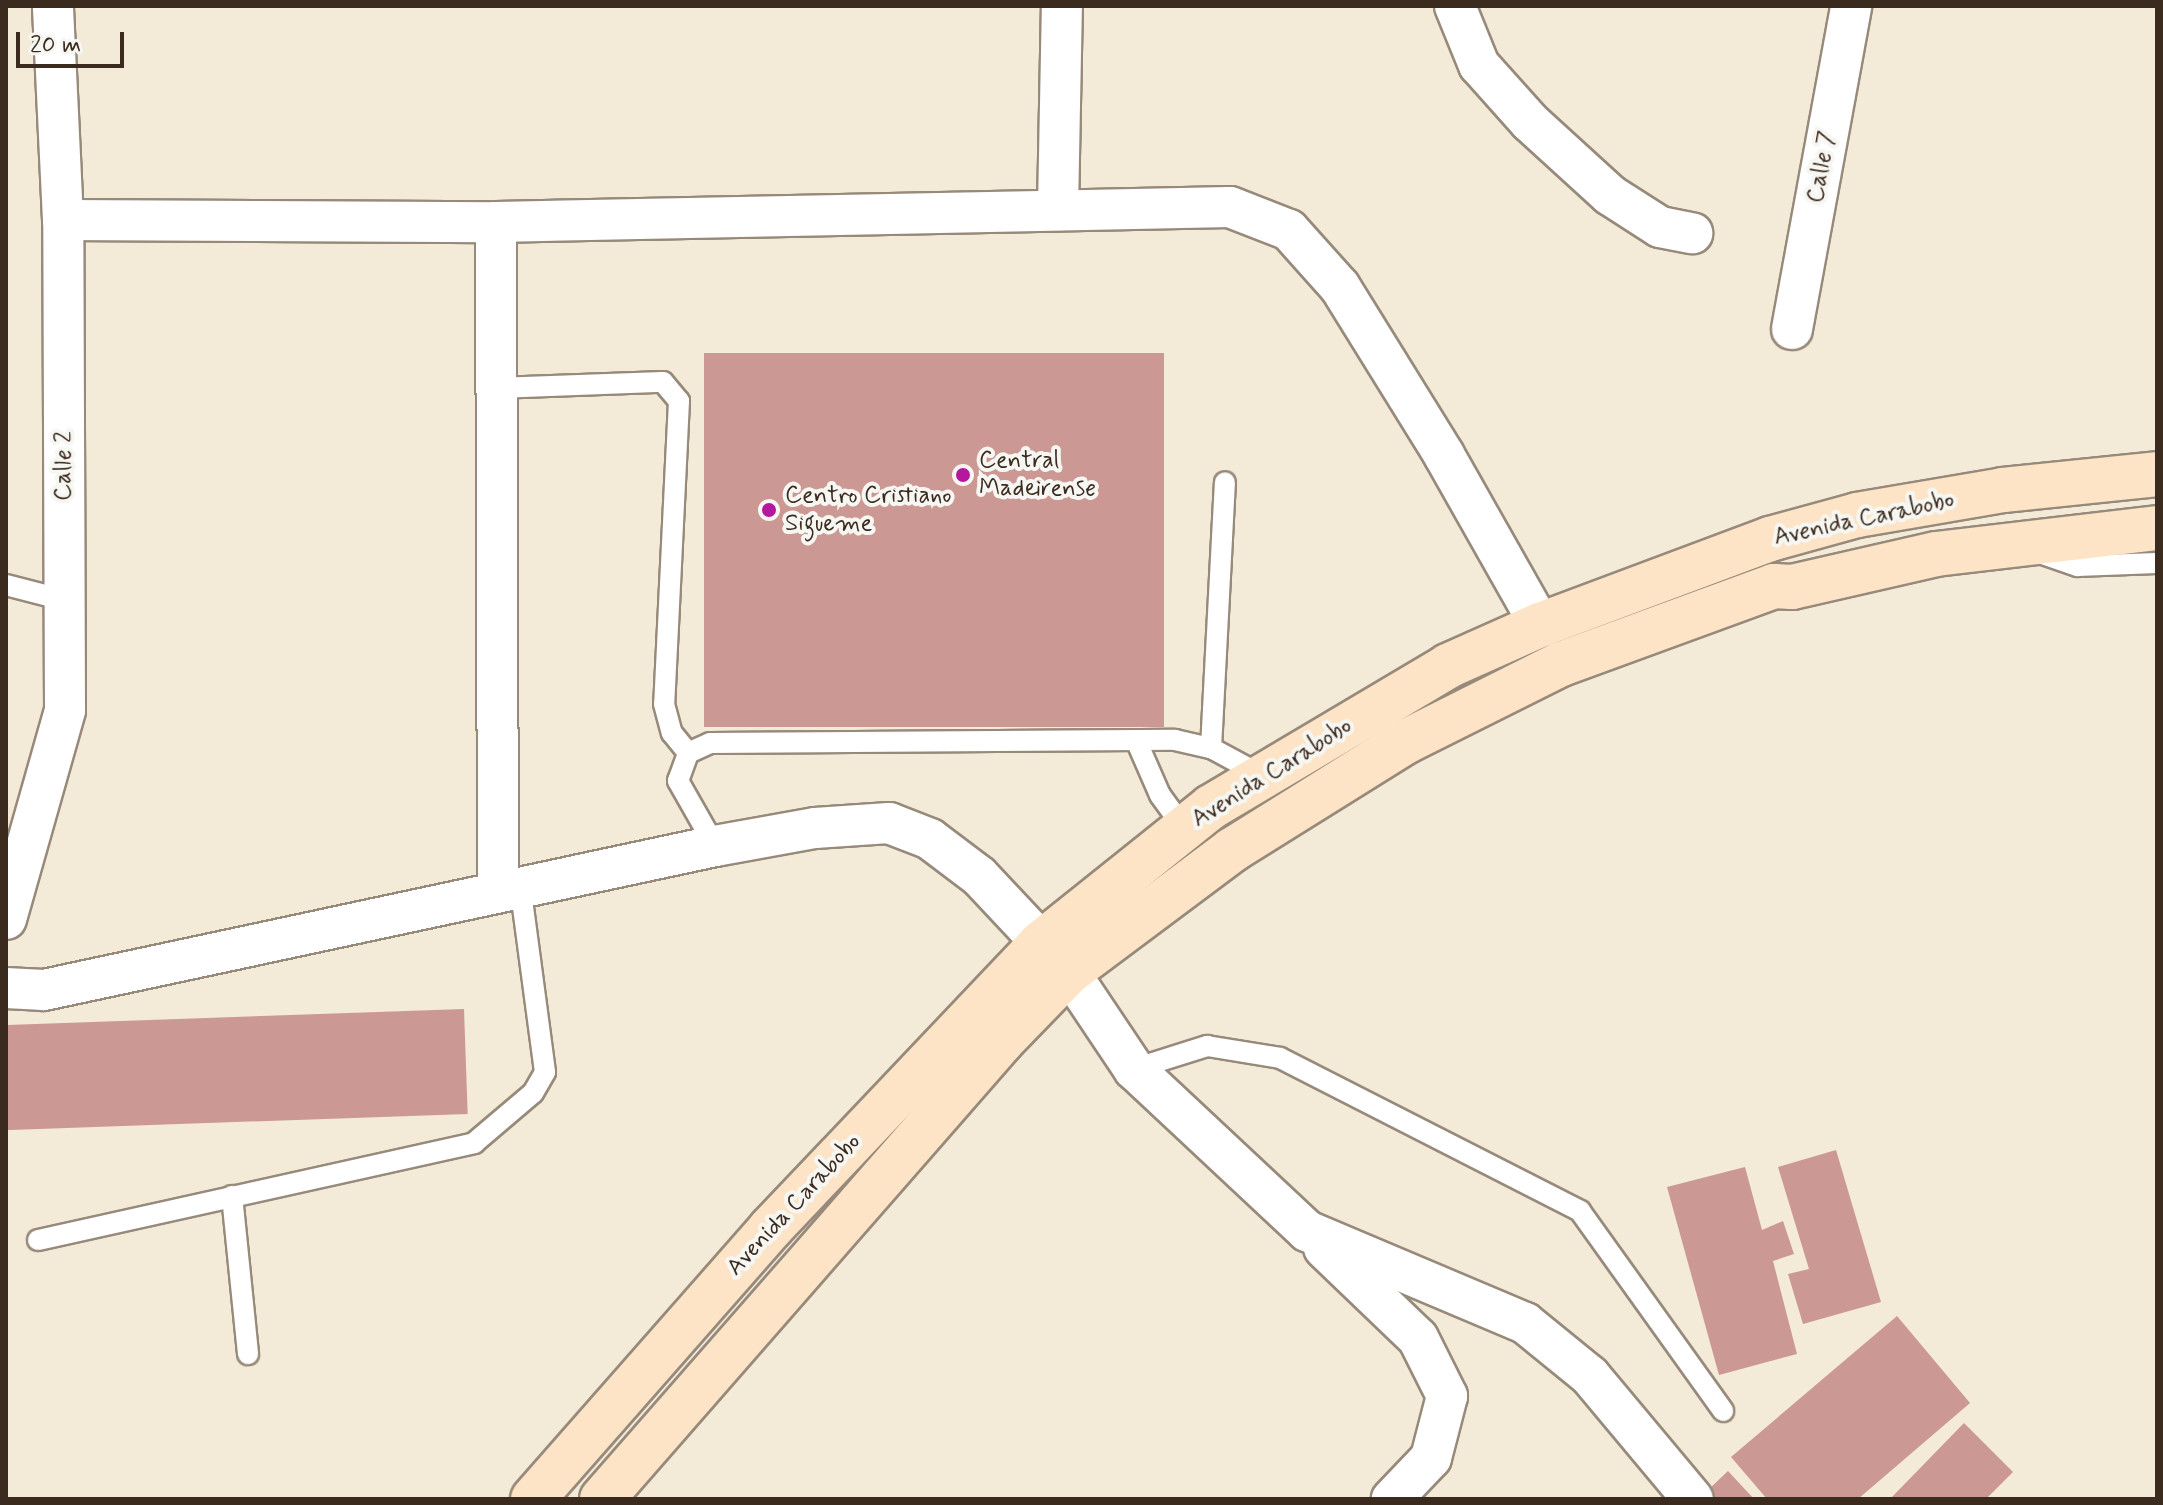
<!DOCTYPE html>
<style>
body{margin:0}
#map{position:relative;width:2163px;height:1505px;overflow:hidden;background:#f3ead8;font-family:Mynerve,sans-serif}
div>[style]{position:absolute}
.building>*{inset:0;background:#cc9893;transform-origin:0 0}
.roads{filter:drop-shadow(2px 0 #978a7b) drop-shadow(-2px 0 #978a7b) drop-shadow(0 2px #978a7b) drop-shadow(0 -2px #978a7b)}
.lane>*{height:20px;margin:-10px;padding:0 10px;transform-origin:10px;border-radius:10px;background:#fff}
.street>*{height:40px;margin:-20px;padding:0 20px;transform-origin:20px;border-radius:20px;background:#fff}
.secondary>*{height:44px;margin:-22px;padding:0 22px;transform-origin:22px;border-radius:22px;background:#fee4c6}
.dots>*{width:22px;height:22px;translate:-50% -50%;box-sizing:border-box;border:4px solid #f6f6f2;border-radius:50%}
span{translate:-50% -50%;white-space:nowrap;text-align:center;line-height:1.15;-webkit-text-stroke:8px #f6f6f2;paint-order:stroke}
.street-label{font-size:24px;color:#3b2a1e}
.poi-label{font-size:24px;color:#3b2a1e}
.left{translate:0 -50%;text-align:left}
.frame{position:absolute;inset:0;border:8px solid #3b2a1e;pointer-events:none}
.scale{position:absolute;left:16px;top:32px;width:108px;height:36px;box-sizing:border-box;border:4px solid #3b2a1e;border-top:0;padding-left:10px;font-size:24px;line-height:28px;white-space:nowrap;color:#3b2a1e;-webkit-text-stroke:6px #f6f6f2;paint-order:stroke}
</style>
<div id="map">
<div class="building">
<div style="left:704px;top:353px;width:460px;height:374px"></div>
<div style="left:464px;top:1009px;width:105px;height:464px;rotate:88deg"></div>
<div style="clip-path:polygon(1836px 1150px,1881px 1302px,1803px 1324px,1788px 1274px,1809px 1269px,1778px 1167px)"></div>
<div style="clip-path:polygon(1745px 1167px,1762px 1230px,1783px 1221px,1794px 1254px,1773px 1261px,1797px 1354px,1719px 1375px,1667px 1187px)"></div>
<div style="clip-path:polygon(1897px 1316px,1970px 1403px,1858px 1499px,1767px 1499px,1731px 1457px)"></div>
<div style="clip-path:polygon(1964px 1423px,2013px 1472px,1986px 1499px,1890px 1499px)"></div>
<div style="clip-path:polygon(1728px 1471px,1754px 1499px,1717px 1499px,1708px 1490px)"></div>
</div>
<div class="roads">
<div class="lane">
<div style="left:496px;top:388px;width:167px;rotate:-2.1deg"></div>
<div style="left:663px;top:382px;width:25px;rotate:50deg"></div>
<div style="left:679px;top:401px;width:303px;rotate:92.8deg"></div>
<div style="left:664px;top:704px;width:30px;rotate:75deg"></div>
<div style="left:672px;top:733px;width:26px;rotate:51deg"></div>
<div style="left:2034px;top:551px;width:46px;rotate:19.2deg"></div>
<div style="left:2077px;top:566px;width:80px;rotate:-2.1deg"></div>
<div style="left:6px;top:585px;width:60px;rotate:14.5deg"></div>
<div style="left:1136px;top:740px;width:60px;rotate:66.4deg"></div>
<div style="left:1160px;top:795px;width:41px;rotate:54deg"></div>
<div style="left:1211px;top:748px;width:266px;rotate:-87deg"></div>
<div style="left:715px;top:846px;width:75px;rotate:-119.6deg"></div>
<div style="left:678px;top:781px;width:30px;rotate:-70deg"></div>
<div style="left:688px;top:753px;width:24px;rotate:-24deg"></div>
<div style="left:710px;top:743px;width:465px;rotate:-0.4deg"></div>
<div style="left:1175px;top:740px;width:37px;rotate:13deg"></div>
<div style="left:1211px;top:748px;width:59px;rotate:28.3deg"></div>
<div style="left:1134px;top:1069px;width:77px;rotate:-17.5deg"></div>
<div style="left:1207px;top:1046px;width:74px;rotate:9.3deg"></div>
<div style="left:1280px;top:1058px;width:337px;rotate:27deg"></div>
<div style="left:1580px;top:1211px;width:246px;rotate:54.4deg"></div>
<div style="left:232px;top:1196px;width:159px;rotate:84.2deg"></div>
<div style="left:38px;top:1240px;width:447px;rotate:-12.5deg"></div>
<div style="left:474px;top:1143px;width:77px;rotate:-40.3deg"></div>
<div style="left:533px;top:1093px;width:24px;rotate:-60deg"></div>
<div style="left:545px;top:1072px;width:190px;rotate:-97.6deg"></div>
</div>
<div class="street">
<div style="left:1455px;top:6px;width:64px;rotate:67.9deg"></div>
<div style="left:1479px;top:65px;width:76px;rotate:48.2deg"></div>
<div style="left:1530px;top:122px;width:108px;rotate:42.4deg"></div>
<div style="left:1610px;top:195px;width:59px;rotate:32.6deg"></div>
<div style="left:1660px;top:227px;width:33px;rotate:11deg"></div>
<div style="left:1058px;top:209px;width:203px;rotate:-88.9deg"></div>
<div style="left:63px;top:220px;width:433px;rotate:0.3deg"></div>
<div style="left:496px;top:222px;width:734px;rotate:-1.17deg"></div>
<div style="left:1230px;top:207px;width:63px;rotate:21.3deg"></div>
<div style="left:1289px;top:230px;width:76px;rotate:48.2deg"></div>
<div style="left:1340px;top:287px;width:198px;rotate:58.2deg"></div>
<div style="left:1444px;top:455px;width:195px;rotate:60.5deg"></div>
<div style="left:496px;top:222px;width:668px;rotate:89.83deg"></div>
<div style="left:1792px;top:329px;width:328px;rotate:-79.6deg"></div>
<div style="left:6px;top:919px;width:217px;rotate:-74.2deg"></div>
<div style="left:65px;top:710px;width:490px;rotate:-90.2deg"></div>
<div style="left:63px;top:220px;width:214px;rotate:-92.7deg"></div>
<div style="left:6px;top:988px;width:38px;rotate:3deg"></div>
<div style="left:44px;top:990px;width:686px;rotate:-12.11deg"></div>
<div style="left:715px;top:846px;width:102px;rotate:-10.2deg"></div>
<div style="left:815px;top:828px;width:74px;rotate:-3.9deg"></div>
<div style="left:889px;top:823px;width:44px;rotate:21.3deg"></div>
<div style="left:930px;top:839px;width:61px;rotate:37.1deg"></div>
<div style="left:979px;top:876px;width:132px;rotate:46.8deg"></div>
<div style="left:1069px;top:972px;width:117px;rotate:56.2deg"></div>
<div style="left:1134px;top:1069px;width:237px;rotate:43.1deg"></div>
<div style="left:1307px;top:1231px;width:237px;rotate:22.9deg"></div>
<div style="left:1525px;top:1323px;width:84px;rotate:39.2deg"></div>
<div style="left:1590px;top:1376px;width:160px;rotate:50.1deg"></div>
<div style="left:1324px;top:1248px;width:130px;rotate:43.8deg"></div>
<div style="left:1418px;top:1338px;width:65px;rotate:63.4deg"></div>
<div style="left:1447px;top:1396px;width:64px;rotate:104.5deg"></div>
<div style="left:1431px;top:1458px;width:57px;rotate:133.6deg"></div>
</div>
<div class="secondary">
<div style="left:533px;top:1499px;width:359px;rotate:-48.7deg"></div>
<div style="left:770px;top:1229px;width:393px;rotate:-46.5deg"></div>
<div style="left:1040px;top:944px;width:219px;rotate:-38.7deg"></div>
<div style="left:1211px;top:807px;width:276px;rotate:-30.7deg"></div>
<div style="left:1448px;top:666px;width:101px;rotate:-24deg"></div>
<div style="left:1540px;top:625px;width:246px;rotate:-20.5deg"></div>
<div style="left:1770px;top:539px;width:90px;rotate:-15.4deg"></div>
<div style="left:1857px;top:515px;width:148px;rotate:-9.7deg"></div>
<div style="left:2003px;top:490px;width:155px;rotate:-5.9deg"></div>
<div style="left:602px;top:1499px;width:609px;rotate:-48.86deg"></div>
<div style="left:1003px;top:1040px;width:95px;rotate:-45.9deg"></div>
<div style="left:1069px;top:972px;width:204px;rotate:-36.8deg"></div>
<div style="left:1232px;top:850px;width:204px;rotate:-32deg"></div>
<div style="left:1405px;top:742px;width:174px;rotate:-26.6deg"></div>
<div style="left:1561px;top:664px;width:227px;rotate:-20.1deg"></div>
<div style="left:1774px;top:586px;width:18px;rotate:3deg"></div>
<div style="left:1792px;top:587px;width:148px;rotate:-12.9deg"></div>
<div style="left:1936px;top:554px;width:223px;rotate:-6.7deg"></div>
</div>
</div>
<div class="dots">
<div style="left:963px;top:475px;background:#b5179e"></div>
<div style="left:769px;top:510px;background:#b5179e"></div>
</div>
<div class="street-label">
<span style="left:1822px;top:167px;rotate:-80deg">Calle 7</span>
<span style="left:64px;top:466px;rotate:-90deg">Calle 2</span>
<span style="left:1864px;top:519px;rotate:-12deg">Avenida Carabobo</span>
<span style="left:1272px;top:773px;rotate:-32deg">Avenida Carabobo</span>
<span style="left:794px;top:1205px;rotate:-47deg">Avenida Carabobo</span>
</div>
<div class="poi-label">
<span class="left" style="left:979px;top:475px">Central<br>Madeirense</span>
<span class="left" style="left:785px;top:510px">Centro Cristiano<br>Sigueme</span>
</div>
<div class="frame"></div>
<div class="scale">20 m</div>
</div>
